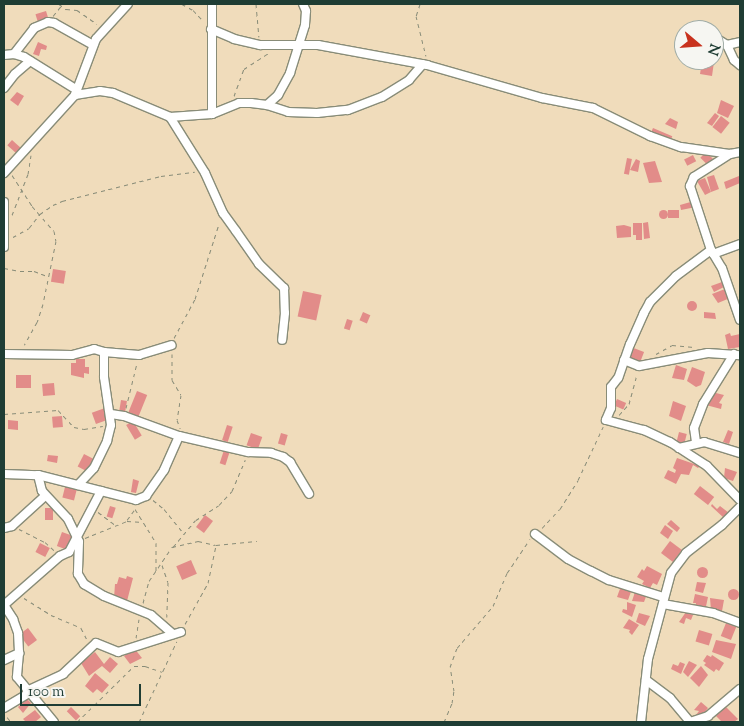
<!DOCTYPE html>
<style>
body{margin:0}
#map{position:relative;width:744px;height:726px;overflow:hidden;background:#f0dcbb;font-family:"Sorts Mill Goudy",serif}
div>[style]{position:absolute}
.building>*{inset:0;background:#e28c89;transform-origin:0 0}
.round{border-radius:50%}
.path>*{height:1px;margin-top:-0.5px;transform-origin:0;background:repeating-linear-gradient(90deg,#888c78 0 4px,transparent 0 8px)}
.roads{filter:drop-shadow(1px 0 #888c78) drop-shadow(-1px 0 #888c78) drop-shadow(0 1px #888c78) drop-shadow(0 -1px #888c78)}
.street>*{height:8px;margin:-4px;padding:0 4px;transform-origin:4px;border-radius:4px;background:#fff}
span{translate:-50% -50%;white-space:nowrap;text-align:center;line-height:1.15;-webkit-text-stroke:4px #f6f6f2;paint-order:stroke}
.frame{position:absolute;inset:0;border:5px solid #1f3d34;pointer-events:none}
.north{position:absolute;left:674px;top:20px;width:50px;height:50px;box-sizing:border-box;background:#f6f6f2;border:1px solid #a0aca6;border-radius:50%;rotate:108deg;font-size:14px;font-weight:700;line-height:20px;text-align:center;color:#1f3d34}
.north::after{content:'';display:block;margin:auto;width:18px;height:22px;background:#c8321e;clip-path:polygon(50% 0,100% 100%,50% 72%,0 100%)}
.scale{position:absolute;left:20px;top:684px;width:121px;height:22px;box-sizing:border-box;border:2px solid #1f3d34;border-top:0;padding-left:6px;font-size:15px;line-height:18px;white-space:nowrap;color:#1f3d34;-webkit-text-stroke:4px #f6f6f2;paint-order:stroke}
</style>
<div id="map">
<div class="building">
<div style="left:46px;top:11px;width:10px;height:11px;rotate:73deg"></div>
<div style="clip-path:polygon(38px 42px,47px 46px,46px 50px,41px 49px,39px 56px,33px 54px)"></div>
<div style="clip-path:polygon(707px 61px,714px 62px,712px 76px,700px 74px,702px 62px,706px 63px)"></div>
<div style="clip-path:polygon(17px 92px,24px 96px,18px 106px,10px 100px)"></div>
<div style="clip-path:polygon(721px 100px,734px 106px,728px 118px,717px 113px)"></div>
<div style="clip-path:polygon(715px 113px,719px 116px,712px 126px,707px 123px)"></div>
<div style="left:721px;top:116px;width:11px;height:14px;rotate:38deg"></div>
<div style="clip-path:polygon(670px 118px,678px 122px,676px 129px,665px 124px)"></div>
<div style="left:653px;top:128px;width:21px;height:7px;rotate:23deg"></div>
<div style="left:12px;top:140px;width:15px;height:7px;rotate:42deg"></div>
<div style="left:706px;top:152px;width:10px;height:8px;rotate:45deg"></div>
<div style="left:693px;top:155px;width:7px;height:10px;rotate:63deg"></div>
<div style="left:627px;top:158px;width:5px;height:16px;rotate:11deg"></div>
<div style="clip-path:polygon(636px 159px,640px 161px,638px 172px,630px 170px)"></div>
<div style="clip-path:polygon(655px 161px,662px 182px,649px 183px,643px 163px)"></div>
<div style="clip-path:polygon(714px 175px,719px 189px,711px 192px,707px 177px)"></div>
<div style="clip-path:polygon(739px 176px,740px 183px,726px 189px,724px 182px)"></div>
<div style="clip-path:polygon(705px 178px,711px 192px,705px 195px,697px 181px)"></div>
<div style="clip-path:polygon(694px 201px,696px 207px,681px 210px,680px 205px)"></div>
<div class="round" style="left:658.5px;top:209.5px;width:9px;height:9px"></div>
<div style="left:668px;top:210px;width:11px;height:8px"></div>
<div style="clip-path:polygon(648px 222px,650px 238px,644px 239px,643px 223px)"></div>
<div style="clip-path:polygon(633px 223px,642px 223px,642px 240px,636px 240px,636px 235px,633px 235px)"></div>
<div style="clip-path:polygon(624px 225px,631px 227px,631px 237px,617px 238px,616px 226px)"></div>
<div style="left:53px;top:269px;width:13px;height:13px;rotate:9deg"></div>
<div style="clip-path:polygon(722px 282px,724px 287px,714px 292px,711px 286px)"></div>
<div style="clip-path:polygon(725px 289px,730px 298px,718px 303px,712px 294px)"></div>
<div style="left:303px;top:291px;width:19px;height:26px;rotate:12deg"></div>
<div class="round" style="left:687px;top:301px;width:10px;height:10px"></div>
<div style="left:363px;top:312px;width:8px;height:9px;rotate:23deg"></div>
<div style="clip-path:polygon(704px 312px,715px 313px,716px 319px,704px 318px)"></div>
<div style="left:347px;top:319px;width:6px;height:10px;rotate:18deg"></div>
<div style="clip-path:polygon(730px 333px,731px 336px,740px 334px,740px 347px,728px 349px,725px 335px)"></div>
<div style="left:631px;top:347px;width:14px;height:14px;rotate:21deg"></div>
<div style="clip-path:polygon(76px 359px,85px 359px,85px 367px,89px 367px,89px 374px,84px 373px,84px 378px,71px 375px,71px 363px,76px 363px)"></div>
<div style="clip-path:polygon(676px 365px,687px 369px,684px 380px,672px 378px)"></div>
<div style="clip-path:polygon(692px 367px,705px 372px,701px 385px,696px 387px,687px 381px)"></div>
<div style="left:16px;top:375px;width:15px;height:13px"></div>
<div style="left:54px;top:383px;width:12px;height:12px;rotate:85deg"></div>
<div style="left:137px;top:391px;width:11px;height:24px;rotate:22deg"></div>
<div style="clip-path:polygon(712px 392px,724px 395px,719px 403px,722px 404px,721px 409px,706px 405px)"></div>
<div style="left:617px;top:399px;width:10px;height:7px;rotate:24deg"></div>
<div style="left:121px;top:400px;width:6px;height:12px;rotate:9deg"></div>
<div style="clip-path:polygon(673px 401px,686px 406px,681px 421px,669px 416px)"></div>
<div style="left:105px;top:408px;width:12px;height:14px;rotate:70deg"></div>
<div style="left:62px;top:416px;width:11px;height:10px;rotate:85deg"></div>
<div style="clip-path:polygon(8px 420px,18px 421px,18px 430px,8px 429px)"></div>
<div style="left:133px;top:421px;width:17px;height:8px;rotate:59deg"></div>
<div style="left:227px;top:425px;width:6px;height:16px;rotate:18deg"></div>
<div style="clip-path:polygon(728px 430px,733px 432px,729px 444px,723px 442px)"></div>
<div style="left:679px;top:432px;width:8px;height:11px;rotate:14deg"></div>
<div style="left:251px;top:433px;width:12px;height:13px;rotate:20deg"></div>
<div style="left:281px;top:433px;width:7px;height:11px;rotate:16deg"></div>
<div style="left:224px;top:450px;width:6px;height:14px;rotate:18deg"></div>
<div style="left:84px;top:454px;width:13px;height:14px;rotate:27deg"></div>
<div style="clip-path:polygon(48px 455px,58px 456px,57px 463px,47px 461px)"></div>
<div style="clip-path:polygon(677px 458px,700px 466px,698px 468px,693px 465px,689px 475px,681px 474px,676px 484px,664px 478px,668px 470px,675px 473px,676px 470px,673px 468px)"></div>
<div style="clip-path:polygon(725px 468px,737px 472px,733px 481px,724px 478px)"></div>
<div style="clip-path:polygon(133px 479px,139px 481px,136px 493px,131px 492px)"></div>
<div style="left:66px;top:483px;width:12px;height:15px;rotate:14deg"></div>
<div style="left:700px;top:486px;width:18px;height:10px;rotate:38deg"></div>
<div style="clip-path:polygon(712px 504px,717px 509px,720px 506px,729px 513px,724px 518px,711px 506px)"></div>
<div style="left:110px;top:506px;width:6px;height:11px;rotate:18deg"></div>
<div style="left:45px;top:508px;width:8px;height:12px"></div>
<div style="left:205px;top:515px;width:10px;height:15px;rotate:37deg"></div>
<div style="clip-path:polygon(671px 520px,680px 528px,677px 532px,667px 524px)"></div>
<div style="clip-path:polygon(665px 525px,673px 531px,668px 539px,660px 533px)"></div>
<div style="left:62px;top:532px;width:12px;height:15px;rotate:20deg"></div>
<div style="left:670px;top:541px;width:15px;height:15px;rotate:37deg"></div>
<div style="left:40px;top:543px;width:11px;height:10px;rotate:27deg"></div>
<div style="left:191px;top:560px;width:15px;height:16px;rotate:67deg"></div>
<div style="clip-path:polygon(647px 566px,662px 574px,657px 585px,653px 583px,650px 588px,642px 584px,644px 581px,637px 577px,642px 569px,644px 571px)"></div>
<div class="round" style="left:696.5px;top:566.5px;width:11px;height:11px"></div>
<div style="clip-path:polygon(127px 576px,133px 578px,127px 601px,114px 598px,115px 584px,117px 584px,119px 577px,126px 579px)"></div>
<div style="clip-path:polygon(697px 582px,706px 583px,703px 593px,695px 591px)"></div>
<div style="clip-path:polygon(621px 586px,632px 589px,628px 600px,617px 597px)"></div>
<div class="round" style="left:727.5px;top:588.5px;width:11px;height:11px"></div>
<div style="clip-path:polygon(636px 589px,647px 594px,644px 602px,632px 601px)"></div>
<div style="clip-path:polygon(695px 594px,708px 597px,705px 611px,695px 609px,696px 603px,693px 603px)"></div>
<div style="clip-path:polygon(710px 598px,724px 600px,722px 611px,711px 610px)"></div>
<div style="clip-path:polygon(627px 602px,636px 605px,632px 617px,622px 612px,623px 609px,627px 610px)"></div>
<div style="clip-path:polygon(686px 612px,693px 615px,691px 620px,686px 618px,684px 624px,679px 622px)"></div>
<div style="clip-path:polygon(639px 613px,650px 616px,645px 626px,636px 622px)"></div>
<div style="clip-path:polygon(629px 619px,639px 625px,632px 635px,629px 632px,630px 630px,623px 628px)"></div>
<div style="left:726px;top:623px;width:11px;height:14px;rotate:22deg"></div>
<div style="left:28px;top:628px;width:15px;height:11px;rotate:53deg"></div>
<div style="left:699px;top:630px;width:14px;height:12px;rotate:17deg"></div>
<div style="clip-path:polygon(716px 640px,736px 644px,731px 659px,712px 652px)"></div>
<div style="clip-path:polygon(134px 648px,142px 658px,130px 664px,124px 656px)"></div>
<div style="clip-path:polygon(95px 652px,104px 664px,110px 657px,118px 664px,110px 673px,102px 666px,89px 676px,81px 663px)"></div>
<div style="clip-path:polygon(707px 655px,711px 657px,712px 655px,724px 663px,719px 671px,716px 669px,714px 672px,704px 665px,706px 663px,703px 661px)"></div>
<div style="clip-path:polygon(689px 661px,697px 665px,688px 677px,683px 672px)"></div>
<div style="clip-path:polygon(680px 662px,685px 664px,681px 674px,671px 669px,673px 664px,678px 666px)"></div>
<div style="clip-path:polygon(701px 666px,708px 675px,699px 687px,690px 678px)"></div>
<div style="clip-path:polygon(95px 673px,109px 685px,102px 693px,97px 689px,93px 693px,85px 686px)"></div>
<div style="clip-path:polygon(27px 699px,31px 703px,23px 713px,18px 707px)"></div>
<div style="clip-path:polygon(701px 702px,708px 708px,700px 718px,696px 715px,699px 711px,694px 710px)"></div>
<div style="clip-path:polygon(725px 706px,738px 719px,734px 722px,722px 722px,716px 716px)"></div>
<div style="left:71px;top:707px;width:13px;height:6px;rotate:45deg"></div>
<div style="clip-path:polygon(35px 710px,41px 717px,35px 722px,26px 722px,23px 719px)"></div>
</div>
<div class="path">
<div style="left:59px;top:4px;width:9px;rotate:36deg"></div>
<div style="left:66px;top:9px;width:11px;rotate:5deg"></div>
<div style="left:77px;top:10px;width:24px;rotate:35deg"></div>
<div style="left:182px;top:4px;width:13px;rotate:29deg"></div>
<div style="left:193px;top:10px;width:16px;rotate:47deg"></div>
<div style="left:256px;top:4px;width:33px;rotate:85deg"></div>
<div style="left:420px;top:4px;width:13px;rotate:108deg"></div>
<div style="left:416px;top:16px;width:41px;rotate:76deg"></div>
<div style="left:53px;top:16px;width:13px;rotate:-51deg"></div>
<div style="left:234px;top:96px;width:29px;rotate:-70deg"></div>
<div style="left:244px;top:69px;width:30px;rotate:-33deg"></div>
<div style="left:12px;top:175px;width:37px;rotate:57deg"></div>
<div style="left:32px;top:206px;width:33px;rotate:49deg"></div>
<div style="left:54px;top:231px;width:10px;rotate:79deg"></div>
<div style="left:56px;top:241px;width:64px;rotate:101.7deg"></div>
<div style="left:43px;top:304px;width:19px;rotate:108deg"></div>
<div style="left:37px;top:322px;width:26px;rotate:119deg"></div>
<div style="left:12px;top:215px;width:44px;rotate:-68.7deg"></div>
<div style="left:28px;top:174px;width:19px;rotate:-81deg"></div>
<div style="left:13px;top:237px;width:18px;rotate:-29deg"></div>
<div style="left:29px;top:228px;width:18px;rotate:-52deg"></div>
<div style="left:40px;top:214px;width:16px;rotate:-35deg"></div>
<div style="left:53px;top:205px;width:10px;rotate:-24deg"></div>
<div style="left:62px;top:201px;width:102px;rotate:-14.2deg"></div>
<div style="left:161px;top:176px;width:34px;rotate:-7deg"></div>
<div style="left:4px;top:268px;width:16px;rotate:11deg"></div>
<div style="left:20px;top:271px;width:14px"></div>
<div style="left:34px;top:271px;width:14px;rotate:21deg"></div>
<div style="left:174px;top:338px;width:44px;rotate:-61.7deg"></div>
<div style="left:195px;top:299px;width:79px;rotate:-72.3deg"></div>
<div style="left:172px;top:354px;width:26px;rotate:90deg"></div>
<div style="left:172px;top:380px;width:17px;rotate:59deg"></div>
<div style="left:181px;top:395px;width:25px;rotate:99deg"></div>
<div style="left:177px;top:420px;width:9px;rotate:69deg"></div>
<div style="left:656px;top:354px;width:18px;rotate:-29deg"></div>
<div style="left:672px;top:345px;width:22px;rotate:5deg"></div>
<div style="left:126px;top:408px;width:46px;rotate:-76.3deg"></div>
<div style="left:4px;top:414px;width:54px;rotate:-4.2deg"></div>
<div style="left:58px;top:410px;width:23px;rotate:47deg"></div>
<div style="left:74px;top:427px;width:10px;rotate:11deg"></div>
<div style="left:84px;top:429px;width:19px;rotate:-9deg"></div>
<div style="left:619px;top:415px;width:15px;rotate:-48deg"></div>
<div style="left:629px;top:404px;width:31px;rotate:-75deg"></div>
<div style="left:153px;top:500px;width:14px;rotate:39deg"></div>
<div style="left:164px;top:509px;width:32px;rotate:51deg"></div>
<div style="left:135px;top:509px;width:40px;rotate:58deg"></div>
<div style="left:156px;top:543px;width:28px;rotate:90deg"></div>
<div style="left:98px;top:512px;width:21px;rotate:37deg"></div>
<div style="left:127px;top:520px;width:14px;rotate:-54deg"></div>
<div style="left:542px;top:528px;width:26px;rotate:-47deg"></div>
<div style="left:560px;top:509px;width:34px;rotate:-58deg"></div>
<div style="left:578px;top:480px;width:59px;rotate:-64.7deg"></div>
<div style="left:19px;top:529px;width:29px;rotate:27deg"></div>
<div style="left:45px;top:542px;width:12px;rotate:42deg"></div>
<div style="left:85px;top:538px;width:45px;rotate:-22deg"></div>
<div style="left:127px;top:521px;width:16px;rotate:4deg"></div>
<div style="left:173px;top:547px;width:35px;rotate:-50deg"></div>
<div style="left:196px;top:520px;width:27px;rotate:-33deg"></div>
<div style="left:219px;top:505px;width:19px;rotate:-47deg"></div>
<div style="left:232px;top:491px;width:34px;rotate:-67deg"></div>
<div style="left:162px;top:565px;width:18px;rotate:71deg"></div>
<div style="left:168px;top:582px;width:35px;rotate:92deg"></div>
<div style="left:24px;top:598px;width:32px;rotate:32deg"></div>
<div style="left:51px;top:615px;width:33px;rotate:23deg"></div>
<div style="left:81px;top:628px;width:13px;rotate:63deg"></div>
<div style="left:143px;top:603px;width:23px;rotate:-75deg"></div>
<div style="left:149px;top:581px;width:41px;rotate:-55.9deg"></div>
<div style="left:172px;top:547px;width:27px;rotate:-13deg"></div>
<div style="left:198px;top:541px;width:18px;rotate:13deg"></div>
<div style="left:216px;top:545px;width:41px;rotate:-5.6deg"></div>
<div style="left:185px;top:624px;width:47px;rotate:-60.7deg"></div>
<div style="left:208px;top:583px;width:39px;rotate:-78deg"></div>
<div style="left:136px;top:638px;width:19px;rotate:-81deg"></div>
<div style="left:7px;top:717px;width:6px;rotate:51deg"></div>
<div style="left:77px;top:722px;width:80px;rotate:-44.5deg"></div>
<div style="left:134px;top:666px;width:11px"></div>
<div style="left:145px;top:666px;width:18px;rotate:19deg"></div>
<div style="left:139px;top:722px;width:89px;rotate:-64.9deg"></div>
<div style="left:444px;top:722px;width:21px;rotate:-67deg"></div>
<div style="left:452px;top:703px;width:12px;rotate:-81deg"></div>
<div style="left:454px;top:691px;width:24px;rotate:-99deg"></div>
<div style="left:450px;top:667px;width:20px;rotate:-70deg"></div>
<div style="left:457px;top:648px;width:55px;rotate:-49.4deg"></div>
<div style="left:493px;top:606px;width:36px;rotate:-67deg"></div>
<div style="left:507px;top:573px;width:41px;rotate:-55.9deg"></div>
</div>
<div class="roads">
<div class="street">
<div style="left:212px;top:4px;width:110px;rotate:90deg"></div>
<div style="left:211px;top:29px;width:25px;rotate:23deg"></div>
<div style="left:234px;top:39px;width:27px;rotate:13deg"></div>
<div style="left:260px;top:45px;width:58px"></div>
<div style="left:318px;top:45px;width:111px;rotate:10.4deg"></div>
<div style="left:427px;top:65px;width:120px;rotate:16deg"></div>
<div style="left:542px;top:98px;width:52px;rotate:11.1deg"></div>
<div style="left:593px;top:108px;width:64px;rotate:26.2deg"></div>
<div style="left:650px;top:136px;width:33px;rotate:20deg"></div>
<div style="left:681px;top:147px;width:49px;rotate:8.1deg"></div>
<div style="left:730px;top:154px;width:10px;rotate:-11deg"></div>
<div style="left:714px;top:37px;width:15px;rotate:32deg"></div>
<div style="left:727px;top:45px;width:17px;rotate:65deg"></div>
<div style="left:734px;top:60px;width:8px;rotate:40deg"></div>
<div style="left:727px;top:45px;width:13px;rotate:-13deg"></div>
<div style="left:14px;top:54px;width:33px;rotate:-52deg"></div>
<div style="left:34px;top:28px;width:15px;rotate:-23deg"></div>
<div style="left:48px;top:22px;width:6px;rotate:9deg"></div>
<div style="left:54px;top:23px;width:45px;rotate:29.4deg"></div>
<div style="left:4px;top:55px;width:10px;rotate:-6deg"></div>
<div style="left:14px;top:54px;width:10px;rotate:17deg"></div>
<div style="left:24px;top:57px;width:62px;rotate:31.9deg"></div>
<div style="left:4px;top:88px;width:18px;rotate:-52deg"></div>
<div style="left:15px;top:74px;width:20px;rotate:-41deg"></div>
<div style="left:75px;top:95px;width:25px;rotate:-9deg"></div>
<div style="left:100px;top:91px;width:13px;rotate:9deg"></div>
<div style="left:113px;top:93px;width:62px;rotate:22.8deg"></div>
<div style="left:170px;top:117px;width:42px;rotate:-4.1deg"></div>
<div style="left:212px;top:114px;width:29px;rotate:-22deg"></div>
<div style="left:239px;top:103px;width:12px"></div>
<div style="left:251px;top:103px;width:16px;rotate:7deg"></div>
<div style="left:267px;top:105px;width:22px;rotate:18deg"></div>
<div style="left:288px;top:112px;width:29px;rotate:2deg"></div>
<div style="left:317px;top:113px;width:31px;rotate:-6deg"></div>
<div style="left:348px;top:110px;width:36px;rotate:-21deg"></div>
<div style="left:382px;top:97px;width:32px;rotate:-32deg"></div>
<div style="left:409px;top:80px;width:21px;rotate:-49deg"></div>
<div style="left:267px;top:105px;width:15px;rotate:-42deg"></div>
<div style="left:278px;top:95px;width:25px;rotate:-61deg"></div>
<div style="left:290px;top:73px;width:50px;rotate:-72.6deg"></div>
<div style="left:305px;top:25px;width:14px;rotate:-86deg"></div>
<div style="left:306px;top:11px;width:8px;rotate:-113deg"></div>
<div style="left:170px;top:117px;width:66px;rotate:58deg"></div>
<div style="left:205px;top:173px;width:44px;rotate:65.8deg"></div>
<div style="left:223px;top:213px;width:22px;rotate:54deg"></div>
<div style="left:236px;top:231px;width:40px;rotate:55.1deg"></div>
<div style="left:259px;top:264px;width:35px;rotate:44deg"></div>
<div style="left:284px;top:288px;width:25px;rotate:88deg"></div>
<div style="left:285px;top:313px;width:27px;rotate:96deg"></div>
<div style="left:730px;top:154px;width:43px;rotate:147.4deg"></div>
<div style="left:694px;top:177px;width:10px;rotate:114deg"></div>
<div style="left:690px;top:186px;width:67px;rotate:71.8deg"></div>
<div style="left:711px;top:250px;width:21px;rotate:59deg"></div>
<div style="left:722px;top:268px;width:55px;rotate:70.9deg"></div>
<div style="left:4px;top:173px;width:105px;rotate:-47.7deg"></div>
<div style="left:75px;top:95px;width:60px;rotate:-69.4deg"></div>
<div style="left:96px;top:39px;width:47px;rotate:-47.6deg"></div>
<div style="left:4px;top:202px;width:45px;rotate:90deg"></div>
<div style="left:711px;top:250px;width:44px;rotate:143.4deg"></div>
<div style="left:676px;top:276px;width:37px;rotate:135deg"></div>
<div style="left:650px;top:302px;width:13px;rotate:119deg"></div>
<div style="left:644px;top:313px;width:34px;rotate:114deg"></div>
<div style="left:630px;top:344px;width:36px;rotate:109deg"></div>
<div style="left:618px;top:378px;width:11px;rotate:128deg"></div>
<div style="left:611px;top:387px;width:21px;rotate:90deg"></div>
<div style="left:611px;top:408px;width:13px;rotate:113deg"></div>
<div style="left:606px;top:420px;width:39px;rotate:15deg"></div>
<div style="left:644px;top:430px;width:29px;rotate:25deg"></div>
<div style="left:670px;top:442px;width:44px;rotate:33deg"></div>
<div style="left:707px;top:466px;width:47px;rotate:45.9deg"></div>
<div style="left:713px;top:254px;width:29px;rotate:-20deg"></div>
<div style="left:4px;top:354px;width:68px;rotate:0.8deg"></div>
<div style="left:72px;top:355px;width:23px;rotate:-15deg"></div>
<div style="left:94px;top:349px;width:10px;rotate:17deg"></div>
<div style="left:104px;top:352px;width:35px;rotate:5deg"></div>
<div style="left:139px;top:355px;width:34px;rotate:-17deg"></div>
<div style="left:624px;top:360px;width:16px;rotate:22deg"></div>
<div style="left:639px;top:366px;width:70px;rotate:-10.7deg"></div>
<div style="left:708px;top:353px;width:32px;rotate:4deg"></div>
<div style="left:111px;top:414px;width:13px;rotate:9deg"></div>
<div style="left:124px;top:416px;width:59px;rotate:20deg"></div>
<div style="left:179px;top:436px;width:71px;rotate:13.1deg"></div>
<div style="left:248px;top:452px;width:23px;rotate:2deg"></div>
<div style="left:271px;top:453px;width:13px;rotate:18deg"></div>
<div style="left:283px;top:457px;width:9px;rotate:36deg"></div>
<div style="left:290px;top:462px;width:37px;rotate:59deg"></div>
<div style="left:696px;top:442px;width:14px;rotate:-98deg"></div>
<div style="left:694px;top:428px;width:26px;rotate:-69deg"></div>
<div style="left:703px;top:404px;width:59px;rotate:-58.2deg"></div>
<div style="left:679px;top:448px;width:26px;rotate:-13deg"></div>
<div style="left:704px;top:442px;width:38px;rotate:17deg"></div>
<div style="left:4px;top:474px;width:34px;rotate:2deg"></div>
<div style="left:38px;top:475px;width:101px;rotate:14.3deg"></div>
<div style="left:136px;top:500px;width:11px;rotate:-22deg"></div>
<div style="left:146px;top:496px;width:32px;rotate:-55deg"></div>
<div style="left:164px;top:470px;width:37px;rotate:-66deg"></div>
<div style="left:38px;top:475px;width:16px;rotate:76deg"></div>
<div style="left:42px;top:491px;width:38px;rotate:47deg"></div>
<div style="left:68px;top:519px;width:25px;rotate:64deg"></div>
<div style="left:79px;top:542px;width:32px;rotate:92deg"></div>
<div style="left:78px;top:574px;width:12px;rotate:59deg"></div>
<div style="left:84px;top:584px;width:23px;rotate:31deg"></div>
<div style="left:104px;top:596px;width:51px;rotate:22deg"></div>
<div style="left:151px;top:615px;width:29px;rotate:41deg"></div>
<div style="left:78px;top:485px;width:23px;rotate:-47deg"></div>
<div style="left:94px;top:468px;width:30px;rotate:-64deg"></div>
<div style="left:107px;top:441px;width:16px;rotate:-76deg"></div>
<div style="left:111px;top:425px;width:49px;rotate:-98.3deg"></div>
<div style="left:104px;top:377px;width:25px;rotate:-90deg"></div>
<div style="left:4px;top:528px;width:8px;rotate:-14deg"></div>
<div style="left:12px;top:526px;width:45px;rotate:-42.3deg"></div>
<div style="left:535px;top:534px;width:41px;rotate:37.1deg"></div>
<div style="left:568px;top:559px;width:26px;rotate:28deg"></div>
<div style="left:591px;top:571px;width:20px;rotate:27deg"></div>
<div style="left:609px;top:580px;width:57px;rotate:17.5deg"></div>
<div style="left:663px;top:604px;width:51px;rotate:10.2deg"></div>
<div style="left:713px;top:613px;width:29px;rotate:20deg"></div>
<div style="left:4px;top:605px;width:74px;rotate:-41.2deg"></div>
<div style="left:60px;top:556px;width:10px;rotate:-24deg"></div>
<div style="left:69px;top:552px;width:69px;rotate:-62.3deg"></div>
<div style="left:4px;top:605px;width:17px;rotate:57deg"></div>
<div style="left:13px;top:619px;width:15px;rotate:70deg"></div>
<div style="left:18px;top:633px;width:20px;rotate:87deg"></div>
<div style="left:19px;top:653px;width:24px;rotate:95deg"></div>
<div style="left:17px;top:677px;width:58px;rotate:50.6deg"></div>
<div style="left:4px;top:660px;width:17px;rotate:-25deg"></div>
<div style="left:646px;top:680px;width:30px;rotate:37deg"></div>
<div style="left:670px;top:698px;width:31px;rotate:50deg"></div>
<div style="left:27px;top:691px;width:40px;rotate:-25deg"></div>
<div style="left:63px;top:674px;width:45px;rotate:-43.2deg"></div>
<div style="left:96px;top:643px;width:24px;rotate:22deg"></div>
<div style="left:118px;top:652px;width:66px;rotate:-17.6deg"></div>
<div style="left:4px;top:708px;width:29px;rotate:-31deg"></div>
<div style="left:641px;top:722px;width:63px;rotate:-83.7deg"></div>
<div style="left:648px;top:659px;width:89px;rotate:-75deg"></div>
<div style="left:671px;top:573px;width:25px;rotate:-53deg"></div>
<div style="left:686px;top:553px;width:46px;rotate:-37.9deg"></div>
<div style="left:722px;top:525px;width:25px;rotate:-45deg"></div>
<div style="left:690px;top:722px;width:19px;rotate:-18deg"></div>
<div style="left:708px;top:716px;width:42px;rotate:-40.2deg"></div>
</div>
</div>
<div class="frame"></div>
<div class="north">N</div>
<div class="scale">100 m</div>
</div>
